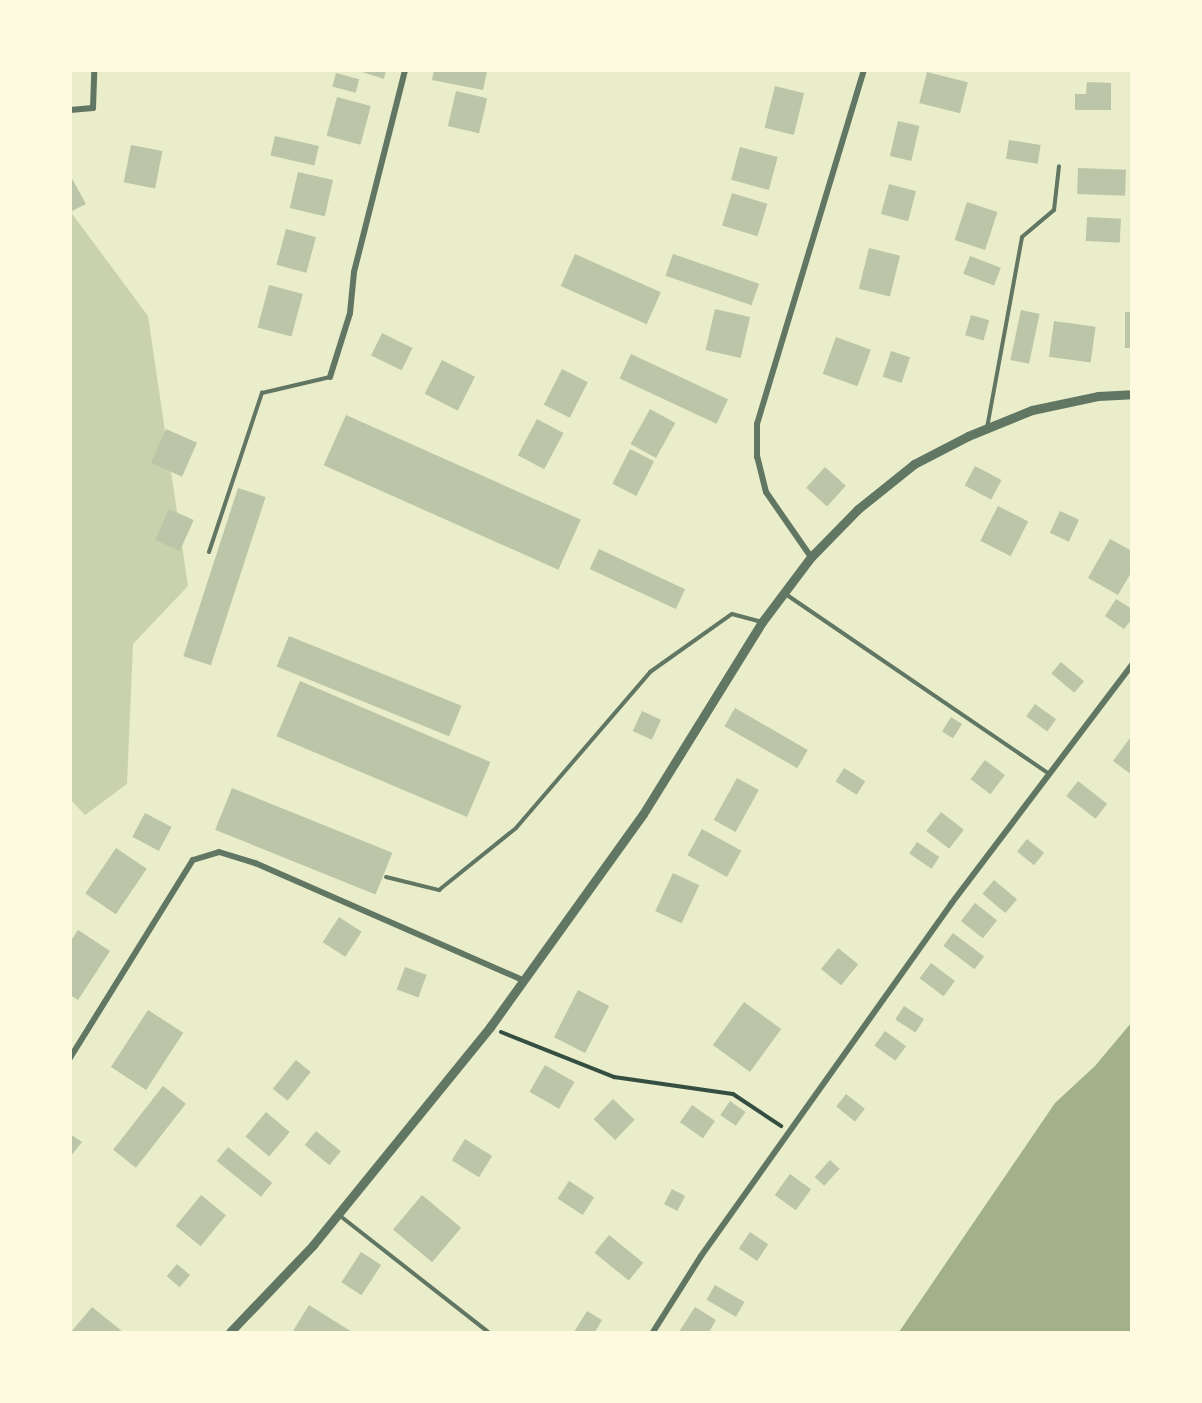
<!DOCTYPE html>
<style>
body{margin:0}
#map{position:relative;width:1202px;height:1403px;overflow:hidden;background:#e9edc9;font-family:"Source Sans 3",sans-serif}
div>[style]{position:absolute}
.green>*{inset:0;background:#cad2ad}
.water>*{inset:0;background:#a3b18a}
.building>*{inset:0;background:#bcc5a7;transform-origin:0 0}
.path>*{height:4px;margin:-2px;padding:0 2px;transform-origin:2px;border-radius:2px;background:#344e41}
.service>*{height:4px;margin:-2px;padding:0 2px;transform-origin:2px;border-radius:2px;background:#617663}
.minor>*{height:6px;margin:-3px;padding:0 3px;transform-origin:3px;border-radius:3px;background:#617663}
.tertiary>*{height:9px;margin:-4.5px;padding:0 4.5px;transform-origin:4.5px;border-radius:4.5px;background:#617663}
span{translate:-50% -50%;white-space:nowrap;text-align:center;line-height:1.15;-webkit-text-stroke:5px #fefae0;paint-order:stroke}
.frame{position:absolute;inset:0;border:72px solid #fefae0;pointer-events:none}
</style>
<div id="map">
<div class="green">
<div style="clip-path:polygon(70px 211px,148px 316px,188px 586px,133px 644px,127px 784px,85px 815px,70px 799px)"></div>
</div>
<div class="water">
<div style="clip-path:polygon(1131px 1023px,1131px 1332px,899px 1332px,1055px 1103px,1095px 1066px)"></div>
</div>
<div class="building">
<div style="clip-path:polygon(356px 70px,386px 70px,384px 79px)"></div>
<div style="clip-path:polygon(434px 70px,479px 70px,487px 72px,483px 90px,432px 80px)"></div>
<div style="left:927px;top:72px;width:42px;height:32px;rotate:14deg"></div>
<div style="left:336px;top:73px;width:24px;height:14px;rotate:15deg"></div>
<div style="clip-path:polygon(1087px 82px,1111px 83px,1111px 110px,1075px 110px,1075px 94px,1086px 94px)"></div>
<div style="left:775px;top:86px;width:30px;height:43px;rotate:14deg"></div>
<div style="left:456px;top:91px;width:32px;height:36px;rotate:13deg"></div>
<div style="left:337px;top:97px;width:35px;height:40px;rotate:15deg"></div>
<div style="left:898px;top:121px;width:22px;height:36px;rotate:13deg"></div>
<div style="left:275px;top:136px;width:45px;height:20px;rotate:13deg"></div>
<div style="left:1009px;top:140px;width:32px;height:19px;rotate:9deg"></div>
<div style="left:131px;top:145px;width:32px;height:38px;rotate:11deg"></div>
<div style="left:740px;top:147px;width:39px;height:34px;rotate:15deg"></div>
<div style="left:1078px;top:168px;width:48px;height:26px;rotate:2deg"></div>
<div style="left:298px;top:172px;width:36px;height:37px;rotate:13deg"></div>
<div style="clip-path:polygon(70px 175px,86px 204px,70px 212px)"></div>
<div style="left:889px;top:184px;width:28px;height:31px;rotate:15deg"></div>
<div style="left:732px;top:193px;width:37px;height:34px;rotate:17deg"></div>
<div style="left:967px;top:202px;width:32px;height:40px;rotate:18deg"></div>
<div style="left:1087px;top:217px;width:34px;height:24px;rotate:3deg"></div>
<div style="left:286px;top:229px;width:31px;height:37px;rotate:15deg"></div>
<div style="left:869px;top:248px;width:32px;height:42px;rotate:14deg"></div>
<div style="left:575px;top:254px;width:94px;height:35px;rotate:24deg"></div>
<div style="left:673px;top:254px;width:91px;height:23px;rotate:19deg"></div>
<div style="left:970px;top:256px;width:33px;height:19px;rotate:21deg"></div>
<div style="left:269px;top:285px;width:35px;height:44px;rotate:15deg"></div>
<div style="left:715px;top:309px;width:36px;height:42px;rotate:13deg"></div>
<div style="left:1021px;top:310px;width:19px;height:51px;rotate:12deg"></div>
<div style="left:1125px;top:312px;width:7px;height:36px"></div>
<div style="left:971px;top:315px;width:19px;height:21px;rotate:16deg"></div>
<div style="left:1054px;top:321px;width:42px;height:36px;rotate:8deg"></div>
<div style="left:382px;top:333px;width:34px;height:25px;rotate:26deg"></div>
<div style="left:836px;top:337px;width:37px;height:39px;rotate:20deg"></div>
<div style="left:891px;top:351px;width:20px;height:27px;rotate:18deg"></div>
<div style="left:631px;top:354px;width:107px;height:27px;rotate:25deg"></div>
<div style="left:442px;top:360px;width:37px;height:38px;rotate:27deg"></div>
<div style="left:562px;top:369px;width:29px;height:40px;rotate:27deg"></div>
<div style="left:650px;top:409px;width:29px;height:40px;rotate:29deg"></div>
<div style="left:346px;top:415px;width:257px;height:55px;rotate:24deg"></div>
<div style="left:537px;top:419px;width:30px;height:41px;rotate:28deg"></div>
<div style="left:166px;top:429px;width:34px;height:37px;rotate:24deg"></div>
<div style="left:630px;top:449px;width:27px;height:39px;rotate:27deg"></div>
<div style="left:975px;top:466px;width:30px;height:22px;rotate:28deg"></div>
<div style="left:825px;top:467px;width:28px;height:28px;rotate:42deg"></div>
<div style="left:238px;top:488px;width:29px;height:177px;rotate:18deg"></div>
<div style="left:998px;top:506px;width:34px;height:39px;rotate:27deg"></div>
<div style="left:169px;top:509px;width:27px;height:34px;rotate:24deg"></div>
<div style="left:1060px;top:511px;width:21px;height:24px;rotate:25deg"></div>
<div style="clip-path:polygon(1110px 539px,1132px 551px,1132px 571px,1118px 595px,1088px 578px)"></div>
<div style="left:599px;top:549px;width:95px;height:22px;rotate:25deg"></div>
<div style="clip-path:polygon(1116px 599px,1132px 609px,1132px 619px,1124px 629px,1105px 616px)"></div>
<div style="left:289px;top:636px;width:186px;height:33px;rotate:22deg"></div>
<div style="left:1061px;top:662px;width:30px;height:15px;rotate:40deg"></div>
<div style="left:300px;top:681px;width:207px;height:60px;rotate:23deg"></div>
<div style="left:1035px;top:704px;width:26px;height:15px;rotate:36deg"></div>
<div style="left:735px;top:708px;width:84px;height:21px;rotate:30deg"></div>
<div style="left:642px;top:711px;width:21px;height:22px;rotate:25deg"></div>
<div style="left:951px;top:717px;width:13px;height:17px;rotate:32deg"></div>
<div style="clip-path:polygon(1130px 738px,1132px 739px,1132px 775px,1113px 761px)"></div>
<div style="left:985px;top:760px;width:25px;height:24px;rotate:37deg"></div>
<div style="left:844px;top:768px;width:25px;height:16px;rotate:32deg"></div>
<div style="left:737px;top:778px;width:25px;height:48px;rotate:29deg"></div>
<div style="left:1078px;top:781px;width:37px;height:19px;rotate:38deg"></div>
<div style="left:232px;top:788px;width:173px;height:45px;rotate:22deg"></div>
<div style="left:941px;top:812px;width:29px;height:24px;rotate:38deg"></div>
<div style="left:145px;top:813px;width:30px;height:27px;rotate:28deg"></div>
<div style="left:702px;top:829px;width:45px;height:30px;rotate:29deg"></div>
<div style="left:1027px;top:839px;width:22px;height:16px;rotate:39deg"></div>
<div style="left:917px;top:842px;width:27px;height:14px;rotate:34deg"></div>
<div style="left:116px;top:848px;width:37px;height:55px;rotate:34deg"></div>
<div style="left:673px;top:873px;width:29px;height:42px;rotate:25deg"></div>
<div style="left:994px;top:880px;width:30px;height:18px;rotate:40deg"></div>
<div style="left:975px;top:903px;width:28px;height:23px;rotate:38deg"></div>
<div style="left:339px;top:917px;width:27px;height:30px;rotate:33deg"></div>
<div style="clip-path:polygon(78px 930px,110px 951px,78px 1000px,70px 995px,70px 942px)"></div>
<div style="left:953px;top:933px;width:39px;height:16px;rotate:37deg"></div>
<div style="left:838px;top:948px;width:26px;height:27px;rotate:39deg"></div>
<div style="left:931px;top:963px;width:30px;height:19px;rotate:37deg"></div>
<div style="left:405px;top:967px;width:23px;height:24px;rotate:20deg"></div>
<div style="left:578px;top:990px;width:35px;height:53px;rotate:27deg"></div>
<div style="left:744px;top:1002px;width:46px;height:53px;rotate:36deg"></div>
<div style="left:904px;top:1006px;width:24px;height:16px;rotate:33deg"></div>
<div style="left:148px;top:1010px;width:42px;height:68px;rotate:33deg"></div>
<div style="left:885px;top:1031px;width:26px;height:18px;rotate:36deg"></div>
<div style="left:296px;top:1060px;width:19px;height:37px;rotate:39deg"></div>
<div style="left:545px;top:1065px;width:34px;height:31px;rotate:30deg"></div>
<div style="left:163px;top:1086px;width:29px;height:81px;rotate:38deg"></div>
<div style="left:846px;top:1094px;width:24px;height:16px;rotate:38deg"></div>
<div style="left:613px;top:1099px;width:30px;height:28px;rotate:44deg"></div>
<div style="left:730px;top:1101px;width:19px;height:17px;rotate:35deg"></div>
<div style="left:692px;top:1105px;width:28px;height:21px;rotate:35deg"></div>
<div style="left:266px;top:1112px;width:31px;height:32px;rotate:40deg"></div>
<div style="left:316px;top:1131px;width:32px;height:18px;rotate:39deg"></div>
<div style="clip-path:polygon(70px 1134px,82px 1142px,70px 1157px)"></div>
<div style="left:465px;top:1139px;width:32px;height:25px;rotate:32deg"></div>
<div style="left:228px;top:1147px;width:57px;height:18px;rotate:39deg"></div>
<div style="left:830px;top:1160px;width:13px;height:23px;rotate:42deg"></div>
<div style="left:790px;top:1174px;width:26px;height:26px;rotate:36deg"></div>
<div style="left:569px;top:1181px;width:30px;height:21px;rotate:33deg"></div>
<div style="left:672px;top:1189px;width:15px;height:17px;rotate:28deg"></div>
<div style="left:201px;top:1195px;width:32px;height:40px;rotate:39deg"></div>
<div style="left:422px;top:1195px;width:51px;height:45px;rotate:40deg"></div>
<div style="left:750px;top:1232px;width:22px;height:20px;rotate:34deg"></div>
<div style="left:609px;top:1235px;width:44px;height:23px;rotate:39deg"></div>
<div style="left:361px;top:1252px;width:24px;height:36px;rotate:33deg"></div>
<div style="left:177px;top:1264px;width:17px;height:16px;rotate:40deg"></div>
<div style="left:715px;top:1285px;width:34px;height:17px;rotate:30deg"></div>
<div style="clip-path:polygon(309px 1305px,352px 1332px,293px 1331px)"></div>
<div style="clip-path:polygon(92px 1307px,123px 1332px,71px 1332px)"></div>
<div style="clip-path:polygon(695px 1307px,716px 1320px,709px 1332px,679px 1332px)"></div>
<div style="clip-path:polygon(587px 1311px,602px 1320px,595px 1332px,574px 1332px)"></div>
</div>
<div class="path">
<div style="left:501px;top:1032px;width:122px;rotate:21.7deg"></div>
<div style="left:614px;top:1077px;width:120px;rotate:8.1deg"></div>
<div style="left:733px;top:1094px;width:58px;rotate:33.7deg"></div>
</div>
<div class="service">
<div style="left:987px;top:428px;width:194px;rotate:-79.6deg"></div>
<div style="left:1022px;top:237px;width:42px;rotate:-40.2deg"></div>
<div style="left:1054px;top:210px;width:44px;rotate:-83.5deg"></div>
<div style="left:209px;top:552px;width:168px;rotate:-71.6deg"></div>
<div style="left:262px;top:393px;width:70px;rotate:-13.2deg"></div>
<div style="left:784px;top:593px;width:321px;rotate:34.3deg"></div>
<div style="left:386px;top:877px;width:55px;rotate:13.8deg"></div>
<div style="left:439px;top:890px;width:99px;rotate:-38.8deg"></div>
<div style="left:516px;top:828px;width:206px;rotate:-49.3deg"></div>
<div style="left:650px;top:672px;width:100px;rotate:-35.3deg"></div>
<div style="left:732px;top:614px;width:30px;rotate:15deg"></div>
<div style="left:339px;top:1215px;width:189px;rotate:38.1deg"></div>
</div>
<div class="minor">
<div style="left:70px;top:110px;width:23px;rotate:-5deg"></div>
<div style="left:93px;top:108px;width:38px;rotate:-88deg"></div>
<div style="left:330px;top:377px;width:67px;rotate:-72.6deg"></div>
<div style="left:350px;top:313px;width:41px;rotate:-84.4deg"></div>
<div style="left:354px;top:272px;width:208px;rotate:-75.8deg"></div>
<div style="left:811px;top:557px;width:79px;rotate:-124.7deg"></div>
<div style="left:766px;top:492px;width:36px;rotate:-104deg"></div>
<div style="left:757px;top:457px;width:33px;rotate:-90deg"></div>
<div style="left:757px;top:424px;width:370px;rotate:-73.2deg"></div>
<div style="left:70px;top:1058px;width:233px;rotate:-58.2deg"></div>
<div style="left:193px;top:860px;width:27px;rotate:-17deg"></div>
<div style="left:219px;top:852px;width:38px;rotate:17deg"></div>
<div style="left:255px;top:863px;width:292px;rotate:23.6deg"></div>
<div style="left:653px;top:1332px;width:90px;rotate:-57.7deg"></div>
<div style="left:701px;top:1256px;width:432px;rotate:-54.6deg"></div>
<div style="left:951px;top:904px;width:300px;rotate:-52.9deg"></div>
</div>
<div class="tertiary">
<div style="left:230px;top:1332px;width:120px;rotate:-46.3deg"></div>
<div style="left:313px;top:1245px;width:281px;rotate:-50.9deg"></div>
<div style="left:490px;top:1027px;width:262px;rotate:-54.3deg"></div>
<div style="left:643px;top:814px;width:226px;rotate:-58.2deg"></div>
<div style="left:762px;top:622px;width:81px;rotate:-53deg"></div>
<div style="left:811px;top:557px;width:67px;rotate:-45.6deg"></div>
<div style="left:858px;top:509px;width:72px;rotate:-38.8deg"></div>
<div style="left:914px;top:464px;width:61px;rotate:-27.4deg"></div>
<div style="left:968px;top:436px;width:69px;rotate:-22.1deg"></div>
<div style="left:1032px;top:410px;width:67px;rotate:-12deg"></div>
<div style="left:1098px;top:396px;width:34px;rotate:-3deg"></div>
</div>
<div class="frame"></div>
</div>
